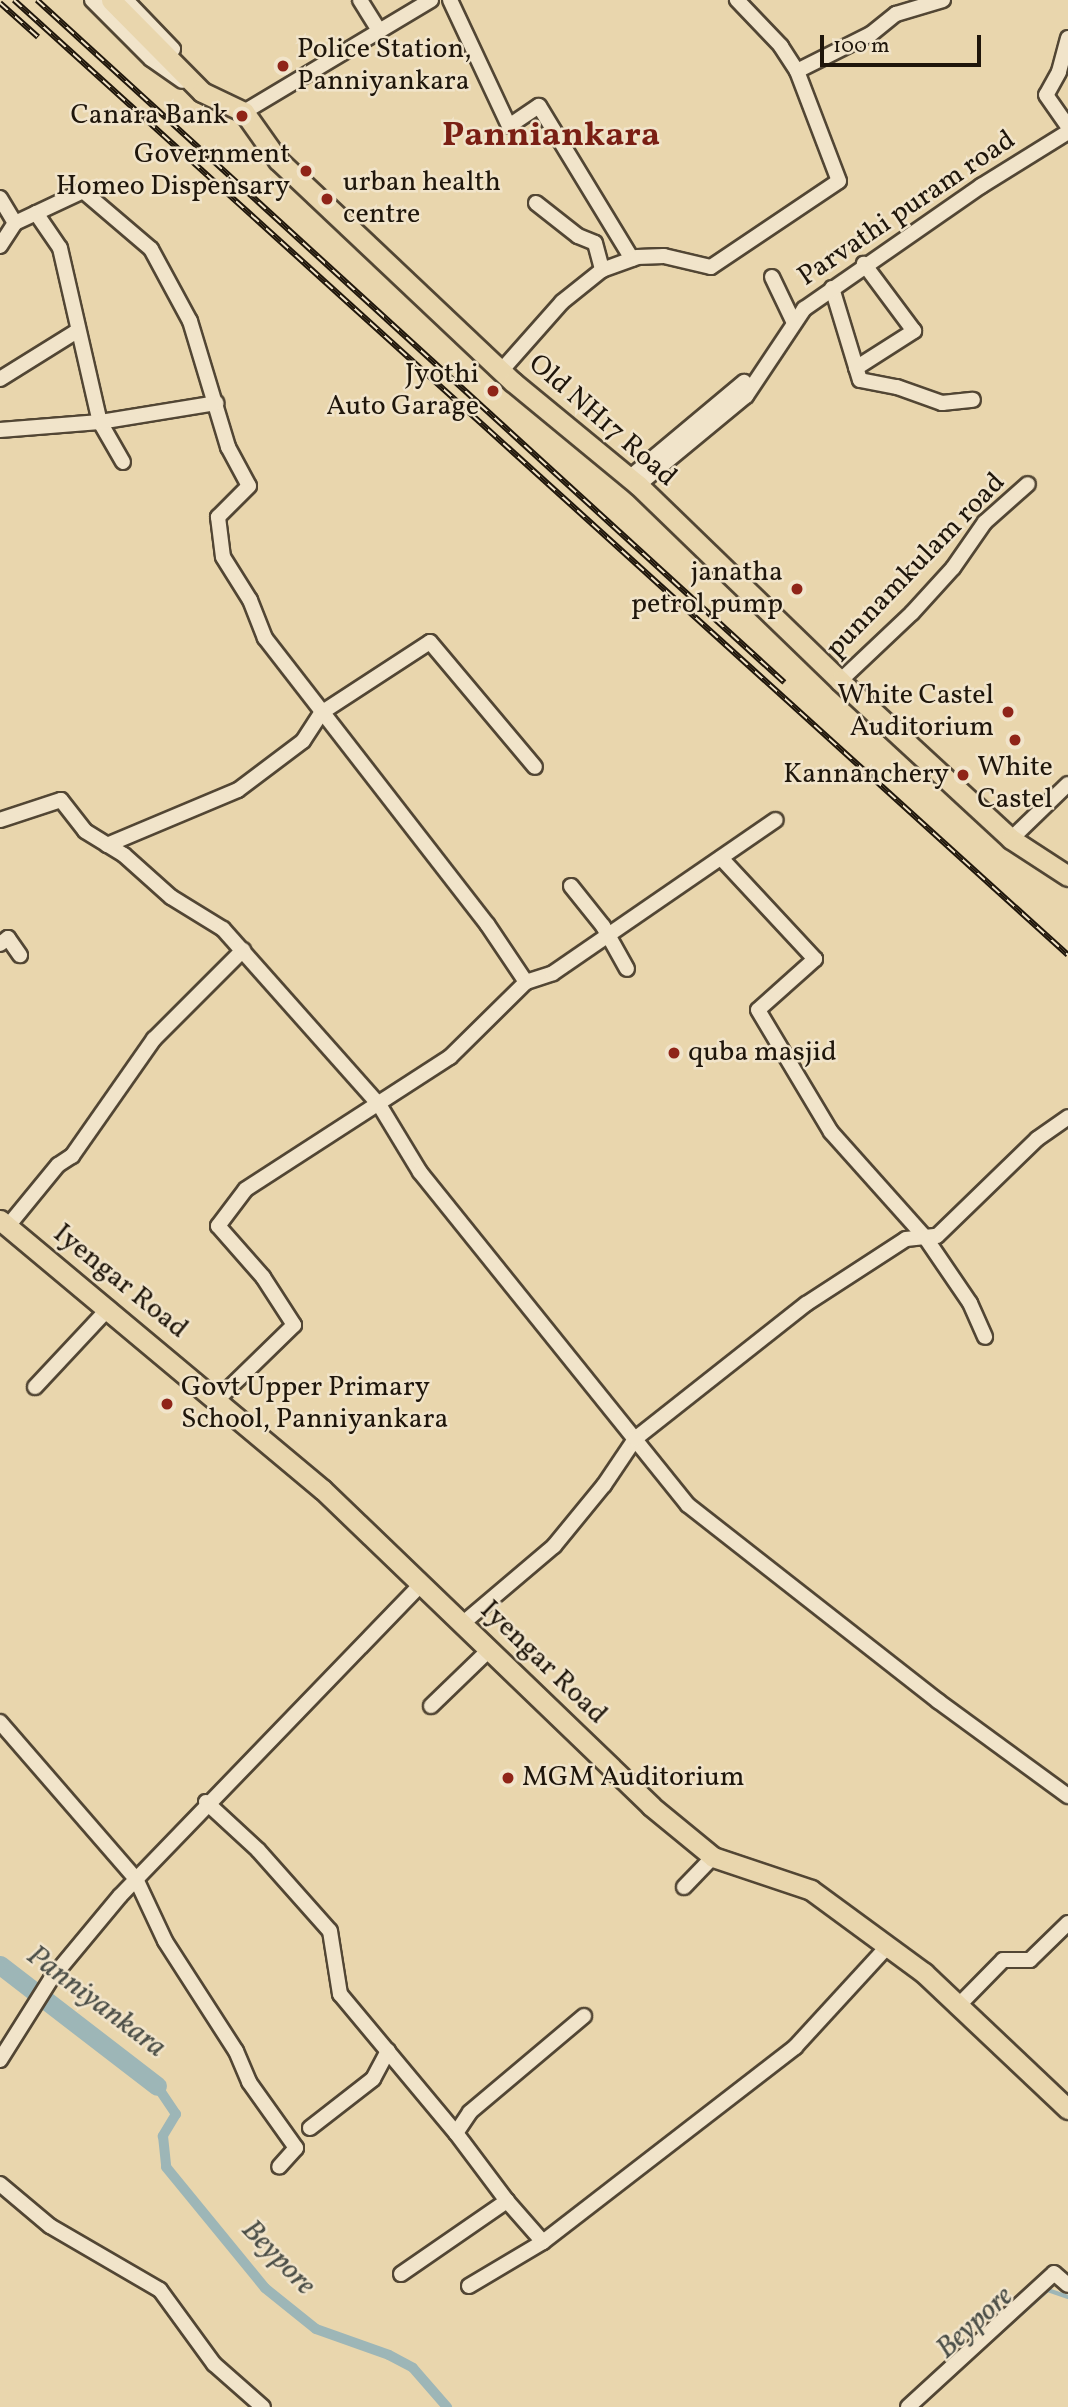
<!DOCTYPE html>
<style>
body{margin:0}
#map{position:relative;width:1068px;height:2407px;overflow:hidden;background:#e9d6ad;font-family:Vollkorn,serif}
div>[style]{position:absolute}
.stream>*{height:3.5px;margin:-1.75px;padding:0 1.75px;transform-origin:1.75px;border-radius:1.75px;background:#9db6b7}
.canal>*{height:10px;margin:-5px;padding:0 5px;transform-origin:5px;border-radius:5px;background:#9db6b7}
.river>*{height:19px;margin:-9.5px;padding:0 9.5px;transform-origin:9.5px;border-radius:9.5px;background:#9db6b7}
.roads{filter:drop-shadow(2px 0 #524634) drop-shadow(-2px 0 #524634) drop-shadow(0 2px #524634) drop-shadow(0 -2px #524634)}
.minor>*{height:14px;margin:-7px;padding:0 7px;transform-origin:7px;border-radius:7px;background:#f1e4ca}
.major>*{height:19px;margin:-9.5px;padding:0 9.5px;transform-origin:9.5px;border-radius:9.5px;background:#e9d6ad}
.rail>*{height:6px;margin-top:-3px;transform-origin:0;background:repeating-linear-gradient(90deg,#f1e4ca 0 10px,#1f160b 0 20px);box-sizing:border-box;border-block:2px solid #1f160b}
.dots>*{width:19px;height:19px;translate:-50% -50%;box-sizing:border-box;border:4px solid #f1e4ca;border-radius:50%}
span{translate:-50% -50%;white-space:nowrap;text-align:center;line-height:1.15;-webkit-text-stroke:5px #f1e4ca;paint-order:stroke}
.poi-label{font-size:28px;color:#1f160b}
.left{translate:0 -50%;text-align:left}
.right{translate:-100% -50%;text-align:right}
.street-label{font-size:28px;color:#1f160b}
.water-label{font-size:30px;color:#4b4e47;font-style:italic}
.district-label{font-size:35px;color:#7a1f14;font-weight:700}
.scale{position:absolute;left:820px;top:35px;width:161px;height:32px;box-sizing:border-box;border:4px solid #1f160b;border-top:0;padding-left:9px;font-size:21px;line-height:24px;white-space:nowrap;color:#1f160b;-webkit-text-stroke:5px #f1e4ca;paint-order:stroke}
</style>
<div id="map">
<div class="stream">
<div style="left:918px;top:2407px;width:175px;rotate:-42deg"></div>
<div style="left:1048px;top:2290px;width:21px;rotate:19deg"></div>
</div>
<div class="canal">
<div style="left:157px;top:2086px;width:34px;rotate:56deg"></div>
<div style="left:176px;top:2114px;width:26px;rotate:121deg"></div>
<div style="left:163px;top:2136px;width:31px;rotate:84deg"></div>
<div style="left:166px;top:2167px;width:156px;rotate:50.7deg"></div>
<div style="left:265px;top:2288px;width:65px;rotate:38.8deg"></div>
<div style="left:316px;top:2329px;width:77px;rotate:19.6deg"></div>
<div style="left:389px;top:2355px;width:27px;rotate:28deg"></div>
<div style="left:413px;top:2368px;width:52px;rotate:48.9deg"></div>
</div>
<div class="river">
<div style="left:0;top:1965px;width:198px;rotate:37.6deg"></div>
</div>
<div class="roads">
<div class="minor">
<div style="left:92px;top:0;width:83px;rotate:45deg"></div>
<div style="left:151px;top:59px;width:38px;rotate:35deg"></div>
<div style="left:126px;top:0;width:68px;rotate:46.2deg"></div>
<div style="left:360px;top:0;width:36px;rotate:58deg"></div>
<div style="left:450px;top:0;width:139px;rotate:64.9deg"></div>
<div style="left:509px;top:126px;width:36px;rotate:-34deg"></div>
<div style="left:539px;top:106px;width:179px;rotate:58.7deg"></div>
<div style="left:1068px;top:38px;width:35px;rotate:105deg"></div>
<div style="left:1059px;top:72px;width:26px;rotate:119deg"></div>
<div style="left:1046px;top:95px;width:39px;rotate:55deg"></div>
<div style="left:797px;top:71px;width:83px;rotate:-26.6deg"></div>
<div style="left:871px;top:34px;width:32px;rotate:-39deg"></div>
<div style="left:896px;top:14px;width:49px;rotate:-16.6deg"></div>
<div style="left:237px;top:107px;width:9px;rotate:36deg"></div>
<div style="left:244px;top:112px;width:218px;rotate:-30.9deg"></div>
<div style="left:0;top:198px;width:29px;rotate:59deg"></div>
<div style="left:15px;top:223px;width:75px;rotate:-25.2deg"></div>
<div style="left:83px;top:191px;width:89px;rotate:40.5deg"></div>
<div style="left:151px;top:249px;width:82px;rotate:61.6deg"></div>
<div style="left:190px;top:321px;width:132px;rotate:73.2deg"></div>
<div style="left:228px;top:447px;width:44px;rotate:61.7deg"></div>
<div style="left:249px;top:486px;width:44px;rotate:135deg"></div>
<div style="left:218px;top:517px;width:40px;rotate:82.9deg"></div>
<div style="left:223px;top:557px;width:51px;rotate:57.9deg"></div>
<div style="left:250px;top:600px;width:41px;rotate:68.5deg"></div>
<div style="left:265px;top:638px;width:362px;rotate:52.2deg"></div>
<div style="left:487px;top:924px;width:70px;rotate:56.1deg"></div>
<div style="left:536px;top:203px;width:53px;rotate:38.2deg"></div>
<div style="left:578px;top:236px;width:18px;rotate:22deg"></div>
<div style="left:595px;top:243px;width:28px;rotate:75deg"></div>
<div style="left:36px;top:213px;width:42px;rotate:55.6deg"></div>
<div style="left:60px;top:248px;width:179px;rotate:77.1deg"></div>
<div style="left:100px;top:422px;width:46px;rotate:60.1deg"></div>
<div style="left:0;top:246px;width:27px;rotate:-57deg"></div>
<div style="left:772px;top:277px;width:51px;rotate:64.4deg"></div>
<div style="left:832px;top:288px;width:96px;rotate:73.1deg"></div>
<div style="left:860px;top:380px;width:38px;rotate:11deg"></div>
<div style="left:897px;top:387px;width:48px;rotate:19.6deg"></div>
<div style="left:942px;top:403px;width:31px;rotate:-6deg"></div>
<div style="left:856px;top:368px;width:69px;rotate:-32.5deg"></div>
<div style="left:914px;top:331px;width:84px;rotate:-126.7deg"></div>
<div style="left:501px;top:371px;width:92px;rotate:-48.5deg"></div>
<div style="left:562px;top:302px;width:51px;rotate:-38.7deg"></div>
<div style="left:602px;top:270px;width:37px;rotate:-20deg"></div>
<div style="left:637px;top:257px;width:27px;rotate:-2deg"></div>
<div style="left:664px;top:256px;width:48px;rotate:13.2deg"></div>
<div style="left:711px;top:267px;width:154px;rotate:-33.9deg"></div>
<div style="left:839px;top:181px;width:118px;rotate:-110.9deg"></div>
<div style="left:797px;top:71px;width:30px;rotate:-123deg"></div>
<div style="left:781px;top:46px;width:64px;rotate:-133.7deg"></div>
<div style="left:0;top:379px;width:91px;rotate:-31.9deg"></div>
<div style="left:0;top:430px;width:100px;rotate:-4.6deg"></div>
<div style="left:100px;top:422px;width:118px;rotate:-9.3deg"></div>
<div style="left:629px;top:478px;width:150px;rotate:-39.9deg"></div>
<div style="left:638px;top:485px;width:140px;rotate:-39.5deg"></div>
<div style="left:746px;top:396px;width:105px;rotate:-56.3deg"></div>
<div style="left:804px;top:309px;width:216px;rotate:-34.8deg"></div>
<div style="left:981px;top:186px;width:102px;rotate:-31.8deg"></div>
<div style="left:840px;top:681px;width:99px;rotate:-43.4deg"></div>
<div style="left:912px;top:613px;width:61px;rotate:-47.7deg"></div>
<div style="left:953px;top:568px;width:56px;rotate:-55.2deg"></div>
<div style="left:985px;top:522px;width:57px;rotate:-41.5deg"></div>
<div style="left:0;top:820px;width:64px;rotate:-18.2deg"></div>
<div style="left:61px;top:800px;width:39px;rotate:52deg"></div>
<div style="left:85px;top:831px;width:46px;rotate:31.6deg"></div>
<div style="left:124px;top:855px;width:63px;rotate:41.8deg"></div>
<div style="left:171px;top:897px;width:61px;rotate:31.6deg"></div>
<div style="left:223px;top:929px;width:237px;rotate:48.4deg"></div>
<div style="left:380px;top:1106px;width:77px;rotate:58.8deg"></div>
<div style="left:420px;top:1172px;width:427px;rotate:51.2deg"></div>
<div style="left:688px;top:1505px;width:318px;rotate:38.1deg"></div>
<div style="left:938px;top:1701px;width:161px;rotate:36.2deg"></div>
<div style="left:1011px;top:839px;width:79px;rotate:-44deg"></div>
<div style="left:107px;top:845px;width:142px;rotate:-22.8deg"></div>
<div style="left:238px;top:790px;width:81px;rotate:-37deg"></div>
<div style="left:303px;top:741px;width:33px;rotate:-57deg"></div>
<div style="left:321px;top:713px;width:130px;rotate:-33.1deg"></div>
<div style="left:430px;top:642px;width:163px;rotate:50deg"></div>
<div style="left:721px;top:858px;width:138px;rotate:47.1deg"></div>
<div style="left:815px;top:959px;width:76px;rotate:138.2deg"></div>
<div style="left:758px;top:1010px;width:142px;rotate:59.1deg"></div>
<div style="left:831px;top:1132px;width:141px;rotate:48.2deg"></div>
<div style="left:925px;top:1237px;width:80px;rotate:55.7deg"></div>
<div style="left:970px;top:1303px;width:37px;rotate:66deg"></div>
<div style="left:571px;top:886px;width:51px;rotate:51.3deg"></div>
<div style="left:603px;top:926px;width:49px;rotate:60.8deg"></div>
<div style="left:0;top:944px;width:10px;rotate:-37deg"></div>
<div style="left:8px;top:938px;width:21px;rotate:55deg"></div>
<div style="left:8px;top:1226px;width:79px;rotate:-50.7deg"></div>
<div style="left:58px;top:1165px;width:17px;rotate:-33deg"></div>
<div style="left:72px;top:1156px;width:143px;rotate:-55deg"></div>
<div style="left:154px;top:1039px;width:126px;rotate:-45deg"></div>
<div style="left:35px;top:1387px;width:108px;rotate:-46.9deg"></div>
<div style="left:218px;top:1399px;width:106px;rotate:-44.2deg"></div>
<div style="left:294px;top:1325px;width:57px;rotate:-122.9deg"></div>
<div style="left:263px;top:1277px;width:68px;rotate:-131.4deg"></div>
<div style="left:218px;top:1226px;width:46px;rotate:-52.9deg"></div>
<div style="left:246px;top:1189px;width:243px;rotate:-32.9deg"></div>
<div style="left:450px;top:1057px;width:107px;rotate:-44.6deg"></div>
<div style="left:526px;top:982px;width:28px;rotate:-18deg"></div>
<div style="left:553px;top:973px;width:270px;rotate:-34.5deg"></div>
<div style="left:462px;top:1624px;width:121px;rotate:-40.3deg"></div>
<div style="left:554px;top:1546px;width:79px;rotate:-50.7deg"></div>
<div style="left:604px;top:1485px;width:55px;rotate:-56deg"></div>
<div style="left:635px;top:1439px;width:218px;rotate:-38.3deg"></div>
<div style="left:806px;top:1304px;width:119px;rotate:-33deg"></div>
<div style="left:906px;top:1239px;width:31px;rotate:-6deg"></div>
<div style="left:937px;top:1236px;width:139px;rotate:-44.1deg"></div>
<div style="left:1037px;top:1139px;width:38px;rotate:-35deg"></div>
<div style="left:431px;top:1706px;width:81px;rotate:-44deg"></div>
<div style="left:0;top:1722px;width:208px;rotate:49.1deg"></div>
<div style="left:136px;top:1879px;width:68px;rotate:64.9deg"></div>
<div style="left:165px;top:1941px;width:131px;rotate:57.2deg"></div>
<div style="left:236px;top:2051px;width:34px;rotate:67deg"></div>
<div style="left:249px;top:2082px;width:81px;rotate:54.5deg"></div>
<div style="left:296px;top:2148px;width:25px;rotate:132deg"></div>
<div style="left:206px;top:1802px;width:71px;rotate:42.7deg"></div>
<div style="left:258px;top:1850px;width:108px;rotate:48.4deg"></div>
<div style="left:330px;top:1931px;width:64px;rotate:81deg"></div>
<div style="left:340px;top:1994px;width:181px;rotate:50.2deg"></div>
<div style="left:684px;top:1887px;width:42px;rotate:-46deg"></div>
<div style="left:958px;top:2006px;width:64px;rotate:-45.6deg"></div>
<div style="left:1003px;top:1960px;width:27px"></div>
<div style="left:1030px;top:1960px;width:53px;rotate:-44.2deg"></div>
<div style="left:0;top:2060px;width:96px;rotate:-57.8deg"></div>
<div style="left:51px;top:1979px;width:108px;rotate:-50.3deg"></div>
<div style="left:120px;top:1896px;width:434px;rotate:-46deg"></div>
<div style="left:310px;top:2128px;width:80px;rotate:-37.9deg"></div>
<div style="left:373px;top:2079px;width:32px;rotate:-62deg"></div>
<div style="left:0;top:2184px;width:65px;rotate:40deg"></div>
<div style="left:50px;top:2226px;width:127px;rotate:30.2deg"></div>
<div style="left:160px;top:2290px;width:92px;rotate:53.9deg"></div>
<div style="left:214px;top:2364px;width:65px;rotate:41.3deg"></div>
<div style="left:543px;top:2242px;width:319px;rotate:-37.7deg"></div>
<div style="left:795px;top:2047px;width:137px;rotate:-47.4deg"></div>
<div style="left:401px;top:2274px;width:129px;rotate:-34.6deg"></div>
<div style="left:507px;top:2201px;width:85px;rotate:-126.9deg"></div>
<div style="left:456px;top:2133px;width:25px;rotate:-56deg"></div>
<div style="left:470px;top:2112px;width:149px;rotate:-40.1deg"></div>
<div style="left:469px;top:2286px;width:86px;rotate:-30.7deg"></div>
<div style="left:543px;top:2242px;width:55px;rotate:-131.3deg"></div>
<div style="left:908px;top:2407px;width:198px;rotate:-42.5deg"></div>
<div style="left:1054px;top:2273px;width:18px;rotate:41deg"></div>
</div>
<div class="major">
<div style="left:111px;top:0;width:129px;rotate:45.3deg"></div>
<div style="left:202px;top:92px;width:47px;rotate:25.5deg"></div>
<div style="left:244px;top:112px;width:59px;rotate:54.7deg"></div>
<div style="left:278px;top:160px;width:323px;rotate:43.4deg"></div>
<div style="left:513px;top:382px;width:162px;rotate:39.5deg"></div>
<div style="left:638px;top:485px;width:281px;rotate:44.1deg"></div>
<div style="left:840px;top:681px;width:233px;rotate:42.7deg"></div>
<div style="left:1011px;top:839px;width:68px;rotate:33deg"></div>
<div style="left:0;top:1220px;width:420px;rotate:39.9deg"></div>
<div style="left:322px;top:1489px;width:457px;rotate:43.9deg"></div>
<div style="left:651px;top:1806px;width:80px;rotate:39.4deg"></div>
<div style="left:713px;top:1857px;width:103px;rotate:18.6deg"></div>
<div style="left:811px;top:1890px;width:140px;rotate:36.3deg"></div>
<div style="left:924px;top:1973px;width:198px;rotate:43.4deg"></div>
</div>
</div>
<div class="rail">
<div style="left:14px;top:0;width:1422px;rotate:42.18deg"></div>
<div style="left:37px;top:0;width:1012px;rotate:42.4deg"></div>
<div style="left:0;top:3px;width:51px;rotate:41.8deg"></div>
</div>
<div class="dots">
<div style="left:283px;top:66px;background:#8f2418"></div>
<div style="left:242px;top:116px;background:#8f2418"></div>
<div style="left:306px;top:171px;background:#8f2418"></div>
<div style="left:327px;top:199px;background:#8f2418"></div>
<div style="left:493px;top:391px;background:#8f2418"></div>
<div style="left:797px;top:589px;background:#8f2418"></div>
<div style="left:1008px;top:712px;background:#8f2418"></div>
<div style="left:1015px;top:740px;background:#8f2418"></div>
<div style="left:963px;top:775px;background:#8f2418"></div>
<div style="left:674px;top:1053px;background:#8f2418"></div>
<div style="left:167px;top:1404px;background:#8f2418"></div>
<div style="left:508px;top:1778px;background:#8f2418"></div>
</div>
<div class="poi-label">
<span class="left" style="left:297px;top:66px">Police Station,<br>Panniyankara</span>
<span class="right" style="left:228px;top:116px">Canara Bank</span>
<span class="right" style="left:290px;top:171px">Government<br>Homeo Dispensary</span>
<span class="left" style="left:343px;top:199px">urban health<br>centre</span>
<span class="right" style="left:479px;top:391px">Jyothi<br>Auto Garage</span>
<span class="right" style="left:783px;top:589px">janatha<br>petrol pump</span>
<span class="right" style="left:994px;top:712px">White Castel<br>Auditorium</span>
<span style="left:1015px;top:784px">White<br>Castel</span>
<span class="right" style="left:949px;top:775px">Kannanchery</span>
<span class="left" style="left:688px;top:1053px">quba masjid</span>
<span class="left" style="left:181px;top:1404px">Govt Upper Primary<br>School, Panniyankara</span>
<span class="left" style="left:522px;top:1778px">MGM Auditorium</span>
</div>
<div class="street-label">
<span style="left:907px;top:209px;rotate:-34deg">Parvathi puram road</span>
<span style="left:602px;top:421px;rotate:41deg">Old NH17 Road</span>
<span style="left:916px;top:566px;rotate:-46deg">punnamkulam road</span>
<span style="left:120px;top:1282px;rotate:39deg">Iyengar Road</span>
<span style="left:543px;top:1663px;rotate:44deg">Iyengar Road</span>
</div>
<div class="water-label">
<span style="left:96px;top:2002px;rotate:37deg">Panniyankara</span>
<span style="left:278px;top:2258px;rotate:46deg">Beypore</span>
<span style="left:975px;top:2323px;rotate:-42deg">Beypore</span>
</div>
<div class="district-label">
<span style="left:551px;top:136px">Panniankara</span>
</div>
<div class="scale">100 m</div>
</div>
